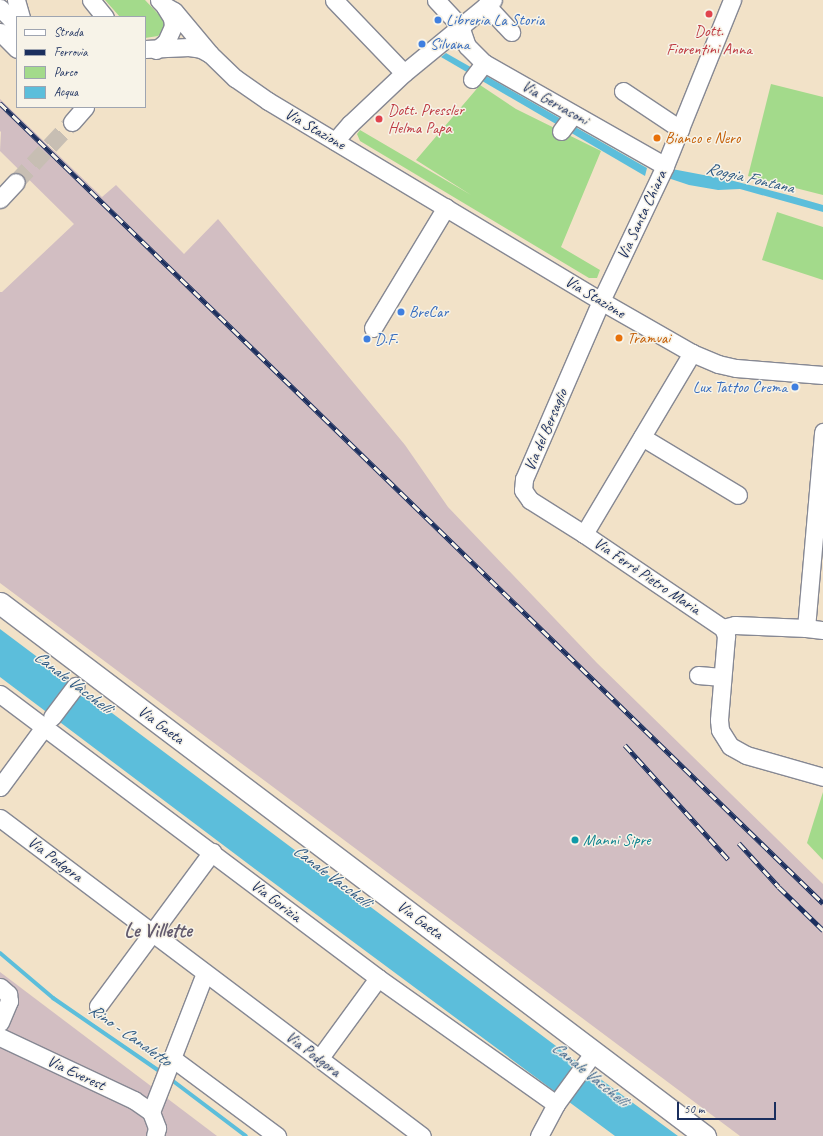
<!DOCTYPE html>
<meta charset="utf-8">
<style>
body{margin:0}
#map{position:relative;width:823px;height:1136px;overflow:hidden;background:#f2e2c8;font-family:Caveat,sans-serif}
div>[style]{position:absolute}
.industrial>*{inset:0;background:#d2bec2}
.green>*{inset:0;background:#a3da8b}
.water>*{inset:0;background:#5cbedb}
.stream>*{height:4px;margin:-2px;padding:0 2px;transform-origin:2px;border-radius:2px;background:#5cbedb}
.minor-tunnel>*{height:17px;margin-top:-8.5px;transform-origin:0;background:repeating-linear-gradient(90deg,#c7beb3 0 17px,transparent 0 25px)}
.roads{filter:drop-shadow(1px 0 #868893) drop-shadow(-1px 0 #868893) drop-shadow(0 1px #868893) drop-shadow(0 -1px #868893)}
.minor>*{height:17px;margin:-8.5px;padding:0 8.5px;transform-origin:8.5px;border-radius:8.5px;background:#fff}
.major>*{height:21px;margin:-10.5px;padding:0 10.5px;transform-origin:10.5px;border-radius:10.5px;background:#fff}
.rail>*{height:4.5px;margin-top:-2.25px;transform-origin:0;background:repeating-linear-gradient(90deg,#f7f3e8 0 9px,#1b2f5e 0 18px);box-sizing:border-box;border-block:1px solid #1b2f5e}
.dots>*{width:11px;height:11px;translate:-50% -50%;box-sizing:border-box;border:2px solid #f7f3e8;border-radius:50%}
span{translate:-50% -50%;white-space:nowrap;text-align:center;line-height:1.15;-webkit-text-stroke:3px #f7f3e8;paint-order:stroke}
.shop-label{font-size:16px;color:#366cbe}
.left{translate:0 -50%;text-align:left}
.right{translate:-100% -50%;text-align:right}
.health-label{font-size:16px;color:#be3a42}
.street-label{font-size:16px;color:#1b2f5e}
.food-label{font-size:16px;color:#c56008}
.culture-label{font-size:16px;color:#0d838f}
.water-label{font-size:17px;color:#2e5a84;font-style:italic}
.district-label{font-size:20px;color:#635b6e;font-weight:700}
.legend{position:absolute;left:16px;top:16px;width:130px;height:92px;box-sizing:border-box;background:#f7f3e8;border:1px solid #9fa5b1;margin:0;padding:5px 7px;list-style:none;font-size:12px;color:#1b2f5e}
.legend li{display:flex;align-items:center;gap:8px;height:20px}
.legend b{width:20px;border:1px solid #9fa5b1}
.scale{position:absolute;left:677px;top:1102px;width:99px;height:18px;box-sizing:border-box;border:2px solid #1b2f5e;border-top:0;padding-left:5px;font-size:12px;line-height:14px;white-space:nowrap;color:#1b2f5e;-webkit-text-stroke:3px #f7f3e8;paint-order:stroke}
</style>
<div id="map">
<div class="industrial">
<div style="clip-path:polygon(0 99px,102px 197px,116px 185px,184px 254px,218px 219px,405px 445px,448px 507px,597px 663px,823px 884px,823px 1136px,740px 1136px,0 583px,0 292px,2px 292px,74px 224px,0 151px,1px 132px,0 131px)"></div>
<div style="clip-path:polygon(0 972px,217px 1136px,0 1136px)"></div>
</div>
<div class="green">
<div style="clip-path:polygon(105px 0,145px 0,162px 18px,165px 25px,162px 32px,158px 36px,145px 38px,145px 17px,120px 17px)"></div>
<div style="clip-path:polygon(771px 84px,823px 97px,823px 195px,748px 176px)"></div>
<div style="clip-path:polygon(480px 85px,516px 109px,601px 151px,561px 247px,600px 270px,597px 278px,589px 278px,360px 141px,357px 134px,360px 130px,471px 195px,416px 160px)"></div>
<div style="clip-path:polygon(777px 212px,823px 227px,823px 280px,762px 260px)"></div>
<div style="clip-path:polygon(823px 792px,823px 860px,807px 843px)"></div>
</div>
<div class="water">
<div style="clip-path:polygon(446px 53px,647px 168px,645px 176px,441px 57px)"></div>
<div style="clip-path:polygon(672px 169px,730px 180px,788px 195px,823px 205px,823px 212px,740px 189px,718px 190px,689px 185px,668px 178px)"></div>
<div style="clip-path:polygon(0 629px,584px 1067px,678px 1136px,615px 1136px,251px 866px,0 677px)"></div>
</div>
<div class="stream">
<div style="left:0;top:953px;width:70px;rotate:40.3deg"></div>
<div style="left:53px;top:998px;width:132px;rotate:34.5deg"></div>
<div style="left:169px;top:1078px;width:96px;rotate:37deg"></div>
</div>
<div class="minor-tunnel">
<div style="left:16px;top:182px;width:82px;rotate:-47deg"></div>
</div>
<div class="roads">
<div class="minor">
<div style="left:16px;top:0;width:18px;rotate:74deg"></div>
<div style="left:91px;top:0;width:22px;rotate:51deg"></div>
<div style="left:159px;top:0;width:8px;rotate:45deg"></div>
<div style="left:165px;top:6px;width:10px;rotate:29deg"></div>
<div style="left:174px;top:11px;width:56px;rotate:50.1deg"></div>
<div style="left:210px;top:54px;width:35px;rotate:44deg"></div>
<div style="left:235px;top:78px;width:40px;rotate:34.9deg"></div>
<div style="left:268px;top:101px;width:388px;rotate:31deg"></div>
<div style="left:601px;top:301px;width:105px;rotate:29.7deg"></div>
<div style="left:692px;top:353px;width:28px;rotate:23deg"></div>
<div style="left:718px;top:364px;width:18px;rotate:13deg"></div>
<div style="left:736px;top:368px;width:87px;rotate:4.6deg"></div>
<div style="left:334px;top:0;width:101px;rotate:46.2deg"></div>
<div style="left:436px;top:0;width:35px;rotate:47deg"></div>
<div style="left:460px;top:26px;width:21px;rotate:71deg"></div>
<div style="left:467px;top:46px;width:24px;rotate:45deg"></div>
<div style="left:484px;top:63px;width:208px;rotate:29.6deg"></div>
<div style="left:732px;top:0;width:179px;rotate:112deg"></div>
<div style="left:665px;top:166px;width:149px;rotate:115.4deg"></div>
<div style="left:601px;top:301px;width:194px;rotate:113.4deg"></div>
<div style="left:524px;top:479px;width:11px;rotate:95deg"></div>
<div style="left:523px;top:490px;width:12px;rotate:55deg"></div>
<div style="left:530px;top:500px;width:64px;rotate:32.2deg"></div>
<div style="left:584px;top:534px;width:168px;rotate:34.1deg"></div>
<div style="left:723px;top:628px;width:9px;rotate:69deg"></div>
<div style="left:726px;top:636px;width:84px;rotate:94.8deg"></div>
<div style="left:719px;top:720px;width:10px;rotate:84deg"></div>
<div style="left:720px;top:730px;width:19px;rotate:58deg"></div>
<div style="left:730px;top:746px;width:18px;rotate:29deg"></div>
<div style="left:746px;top:755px;width:80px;rotate:15.9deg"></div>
<div style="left:486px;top:5px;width:37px;rotate:47deg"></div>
<div style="left:0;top:8px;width:16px;rotate:45deg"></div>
<div style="left:11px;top:19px;width:12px;rotate:59deg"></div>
<div style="left:0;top:32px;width:24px;rotate:45deg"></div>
<div style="left:145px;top:49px;width:44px;rotate:-2.6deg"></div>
<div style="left:189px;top:47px;width:12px;rotate:9deg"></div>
<div style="left:201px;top:49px;width:10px;rotate:29deg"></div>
<div style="left:156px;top:50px;width:13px;rotate:-39deg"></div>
<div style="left:166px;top:42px;width:17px;rotate:-66deg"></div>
<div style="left:173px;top:26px;width:8px;rotate:-97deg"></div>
<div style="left:172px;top:18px;width:13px;rotate:-122deg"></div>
<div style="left:472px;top:79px;width:20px;rotate:-53deg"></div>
<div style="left:623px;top:91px;width:69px;rotate:33.7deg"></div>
<div style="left:72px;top:122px;width:20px;rotate:-49deg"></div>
<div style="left:561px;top:131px;width:21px;rotate:-53deg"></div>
<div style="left:335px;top:141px;width:23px;rotate:-49deg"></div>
<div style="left:350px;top:124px;width:74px;rotate:-43.4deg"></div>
<div style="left:404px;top:73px;width:115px;rotate:-39.4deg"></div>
<div style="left:0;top:199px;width:23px;rotate:-47deg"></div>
<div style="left:373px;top:328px;width:141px;rotate:-58.9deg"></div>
<div style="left:642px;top:437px;width:112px;rotate:31.1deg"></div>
<div style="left:584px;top:534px;width:211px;rotate:-59.2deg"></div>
<div style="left:723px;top:628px;width:12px;rotate:-14deg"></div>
<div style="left:735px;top:625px;width:71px;rotate:2.4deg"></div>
<div style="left:806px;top:628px;width:197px;rotate:-85deg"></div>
<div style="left:806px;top:628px;width:17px;rotate:7deg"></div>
<div style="left:698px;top:675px;width:24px;rotate:5deg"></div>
<div style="left:0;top:694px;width:473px;rotate:36.9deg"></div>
<div style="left:378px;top:978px;width:218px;rotate:35.3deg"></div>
<div style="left:52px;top:717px;width:39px;rotate:-53deg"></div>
<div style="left:0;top:787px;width:74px;rotate:-53.7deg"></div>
<div style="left:0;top:818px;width:528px;rotate:37deg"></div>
<div style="left:205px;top:973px;width:91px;rotate:111.2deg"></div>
<div style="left:172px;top:1058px;width:131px;rotate:36.6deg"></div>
<div style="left:0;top:987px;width:11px;rotate:41deg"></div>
<div style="left:8px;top:994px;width:7px;rotate:82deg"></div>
<div style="left:9px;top:1001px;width:23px;rotate:113deg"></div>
<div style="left:98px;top:1006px;width:192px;rotate:-53.5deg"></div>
<div style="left:0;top:1037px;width:148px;rotate:25.2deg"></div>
<div style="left:134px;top:1100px;width:21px;rotate:35deg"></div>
<div style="left:151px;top:1112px;width:17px;rotate:69deg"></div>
<div style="left:157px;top:1128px;width:8px;rotate:104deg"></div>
<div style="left:319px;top:1059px;width:100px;rotate:-53.9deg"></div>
<div style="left:151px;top:1112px;width:58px;rotate:-68.7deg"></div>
<div style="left:539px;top:1136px;width:36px;rotate:-62deg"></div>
<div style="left:556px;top:1104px;width:64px;rotate:-53.8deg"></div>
</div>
<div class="major">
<div style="left:0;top:603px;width:884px;rotate:37.09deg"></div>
</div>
</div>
<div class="rail">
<div style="left:0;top:103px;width:1148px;rotate:44.19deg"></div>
<div style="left:625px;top:745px;width:154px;rotate:47.9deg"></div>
<div style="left:739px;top:843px;width:59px;rotate:47.7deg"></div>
<div style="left:779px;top:887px;width:62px;rotate:44.3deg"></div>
</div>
<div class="dots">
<div style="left:709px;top:14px;background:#e0444e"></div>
<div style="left:438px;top:20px;background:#3f7fe0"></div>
<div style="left:422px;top:44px;background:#3f7fe0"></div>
<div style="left:379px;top:119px;background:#e0444e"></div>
<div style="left:657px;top:138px;background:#e8710a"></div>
<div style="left:401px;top:312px;background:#3f7fe0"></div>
<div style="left:619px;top:338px;background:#e8710a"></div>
<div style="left:367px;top:339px;background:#3f7fe0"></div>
<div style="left:795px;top:387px;background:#3f7fe0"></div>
<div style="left:575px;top:840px;background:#0f9aa8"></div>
</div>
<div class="shop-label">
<span class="left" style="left:446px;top:20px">Libreria La Storia</span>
<span class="left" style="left:430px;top:44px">Silvana</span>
<span class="left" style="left:409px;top:312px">BreCar</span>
<span class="left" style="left:375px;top:339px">D.F.</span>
<span class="right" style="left:787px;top:387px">Lux Tattoo Crema</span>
</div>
<div class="health-label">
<span style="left:709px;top:40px">Dott.<br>Fiorentini Anna</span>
<span class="left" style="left:388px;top:119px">Dott. Pressler<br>Helma Papa</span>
</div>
<div class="street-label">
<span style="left:555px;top:103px;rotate:30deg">Via Gervasoni</span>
<span style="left:315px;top:129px;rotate:30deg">Via Stazione</span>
<span style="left:642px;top:215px;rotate:-65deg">Via Santa Chiara</span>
<span style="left:595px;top:297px;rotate:31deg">Via Stazione</span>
<span style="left:546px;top:430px;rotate:-67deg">Via del Bersaglio</span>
<span style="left:647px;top:576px;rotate:34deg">Via Ferrè Pietro Maria</span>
<span style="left:161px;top:725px;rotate:37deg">Via Gaeta</span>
<span style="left:55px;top:859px;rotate:37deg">Via Podgora</span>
<span style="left:276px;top:901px;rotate:37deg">Via Gorizia</span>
<span style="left:420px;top:920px;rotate:37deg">Via Gaeta</span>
<span style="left:313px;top:1054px;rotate:37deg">Via Podgora</span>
<span style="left:76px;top:1073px;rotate:25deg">Via Everest</span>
</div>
<div class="food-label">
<span class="left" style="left:665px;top:138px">Bianco e Nero</span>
<span class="left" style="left:627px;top:338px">Tramvai</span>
</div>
<div class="culture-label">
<span class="left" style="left:583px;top:840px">Manni Sipre</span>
</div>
<div class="water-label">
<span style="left:750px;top:178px;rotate:13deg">Roggia Fontana</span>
<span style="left:73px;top:682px;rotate:37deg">Canale Vacchelli</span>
<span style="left:332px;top:876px;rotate:37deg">Canale Vacchelli</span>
<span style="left:130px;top:1035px;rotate:35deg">Rino - Canaletto</span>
<span style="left:590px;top:1074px;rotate:39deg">Canale Vacchelli</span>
</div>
<div class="district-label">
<span style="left:158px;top:930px">Le Villette</span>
</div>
<ul class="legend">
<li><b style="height:5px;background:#fff"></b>Strada</li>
<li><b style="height:5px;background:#1b2f5e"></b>Ferrovia</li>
<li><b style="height:11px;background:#a3da8b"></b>Parco</li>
<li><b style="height:11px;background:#5cbedb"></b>Acqua</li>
</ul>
<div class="scale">50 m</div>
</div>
